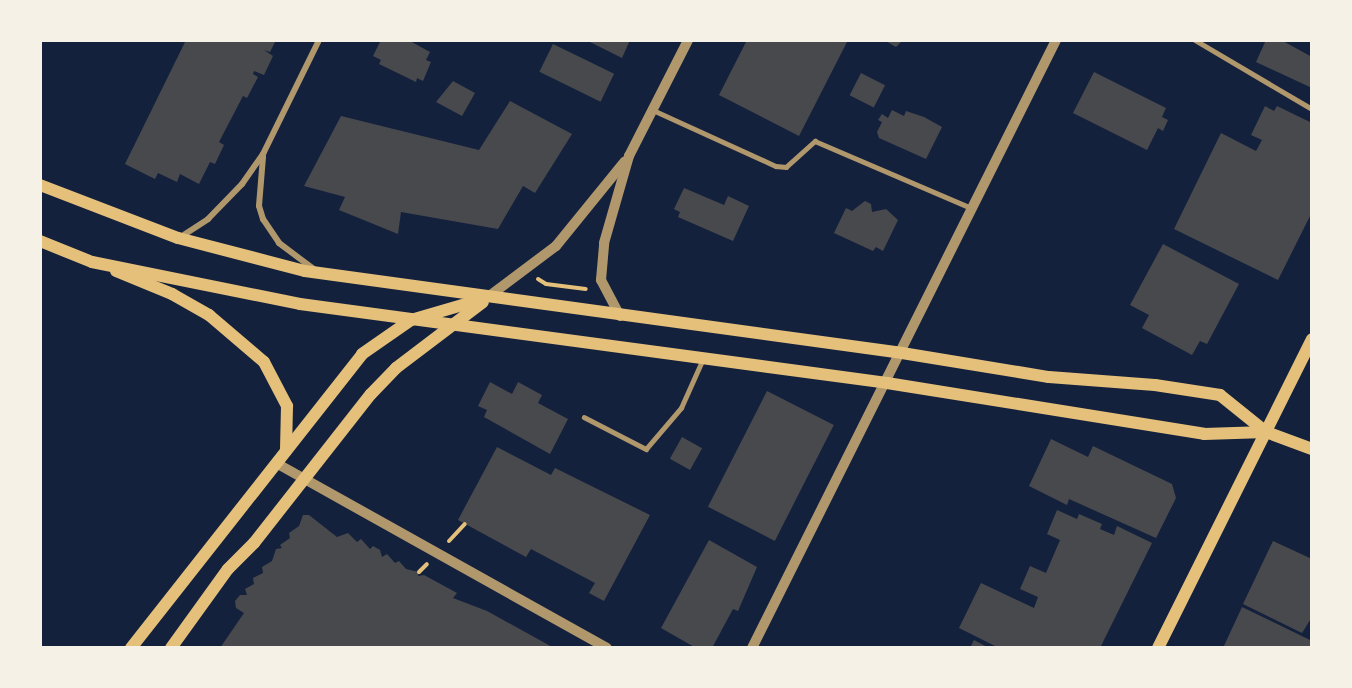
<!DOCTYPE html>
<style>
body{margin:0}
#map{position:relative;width:1352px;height:688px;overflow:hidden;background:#14213d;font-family:Arial,sans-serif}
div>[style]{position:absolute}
.building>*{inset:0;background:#48494c;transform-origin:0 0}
.path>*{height:4px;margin:-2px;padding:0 2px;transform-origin:2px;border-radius:2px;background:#e5c07b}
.service>*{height:4.5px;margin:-2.25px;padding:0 2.25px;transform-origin:2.25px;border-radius:2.25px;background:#b1986c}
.minor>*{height:6px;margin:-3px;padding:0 3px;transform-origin:3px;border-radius:3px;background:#b1986c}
.tertiary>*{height:10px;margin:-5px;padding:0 5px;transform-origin:5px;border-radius:5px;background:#b1986c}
.secondary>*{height:12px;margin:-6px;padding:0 6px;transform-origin:6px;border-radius:6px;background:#e5c07b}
span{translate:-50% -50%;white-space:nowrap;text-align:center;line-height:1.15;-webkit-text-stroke:4.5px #f6f1e7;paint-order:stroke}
.frame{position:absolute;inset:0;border:42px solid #f6f1e7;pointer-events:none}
</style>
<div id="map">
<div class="building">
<div style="clip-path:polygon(186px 40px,276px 40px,270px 52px,264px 50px,273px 56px,264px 75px,254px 71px,253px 74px,258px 77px,247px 98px,243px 96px,219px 142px,224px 145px,215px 164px,210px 162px,199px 184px,180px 174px,177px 182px,158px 173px,155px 179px,125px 164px)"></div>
<div style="clip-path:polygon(381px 40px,408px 40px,430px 52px,426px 60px,431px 62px,423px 81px,417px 78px,416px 82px,379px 64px,381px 60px,373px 56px)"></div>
<div style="clip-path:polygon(586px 40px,630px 40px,622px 58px)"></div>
<div style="clip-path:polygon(747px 40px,848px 40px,799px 136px,719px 95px)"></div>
<div style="clip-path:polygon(884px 40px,903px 40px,896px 47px)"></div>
<div style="clip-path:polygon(1266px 40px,1281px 40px,1312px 57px,1312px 88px,1256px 62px)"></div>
<div style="left:553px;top:44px;width:68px;height:31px;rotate:26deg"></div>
<div style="clip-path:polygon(1094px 72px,1166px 108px,1162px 117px,1168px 120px,1163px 131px,1158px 128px,1147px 150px,1073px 113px)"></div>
<div style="left:861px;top:73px;width:27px;height:25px;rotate:27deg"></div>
<div style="clip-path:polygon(453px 81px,475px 93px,462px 116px,436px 102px)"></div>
<div style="clip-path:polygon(510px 101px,572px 134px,535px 193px,523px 186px,498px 229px,401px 212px,398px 234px,339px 210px,345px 197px,304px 186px,341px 116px,479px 150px)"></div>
<div style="clip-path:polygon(1265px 106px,1274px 111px,1277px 106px,1312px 123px,1312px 212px,1278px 280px,1174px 229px,1221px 133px,1256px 151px,1262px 140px,1251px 135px)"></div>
<div style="clip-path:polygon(892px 110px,904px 116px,906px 111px,924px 117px,942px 127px,926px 159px,879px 138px,877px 132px,882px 122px,878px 120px,882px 114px,888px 118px)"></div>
<div style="clip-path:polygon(684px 188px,724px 205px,728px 196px,749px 206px,733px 241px,678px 217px,680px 212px,674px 209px)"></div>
<div style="clip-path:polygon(865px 201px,871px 204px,872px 212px,886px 209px,898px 220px,883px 251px,876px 247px,873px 251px,834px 233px,846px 208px,852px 211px)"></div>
<div style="clip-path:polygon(1163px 244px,1239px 284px,1207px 344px,1200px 341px,1192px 355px,1142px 328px,1149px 315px,1130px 305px)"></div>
<div style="clip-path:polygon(490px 382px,512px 394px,518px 382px,542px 395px,538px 403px,568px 419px,550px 454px,484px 417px,487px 410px,478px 406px)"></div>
<div style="left:767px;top:391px;width:75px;height:130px;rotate:27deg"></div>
<div style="left:682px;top:437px;width:23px;height:25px;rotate:29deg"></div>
<div style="clip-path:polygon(1051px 439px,1088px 457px,1093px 446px,1172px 484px,1176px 498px,1156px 538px,1069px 499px,1067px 505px,1029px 486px)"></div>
<div style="clip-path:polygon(497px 447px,551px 475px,555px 468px,650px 515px,604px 601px,589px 593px,595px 583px,531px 549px,526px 557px,458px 520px)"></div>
<div style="clip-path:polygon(1057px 510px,1077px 519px,1079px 514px,1102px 524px,1100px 529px,1114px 535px,1117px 526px,1152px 543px,1100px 648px,999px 648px,959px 628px,981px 583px,1034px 608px,1038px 597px,1020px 589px,1030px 566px,1046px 573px,1060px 540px,1047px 534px)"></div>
<div style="clip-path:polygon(303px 515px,309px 515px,337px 537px,348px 533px,357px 542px,361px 539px,370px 549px,373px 546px,380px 550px,382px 557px,387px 554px,395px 563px,399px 561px,406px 569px,419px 572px,418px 576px,424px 575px,457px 593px,453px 598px,487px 611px,554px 648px,220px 648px,244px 613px,236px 608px,235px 601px,240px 595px,247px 595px,245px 589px,254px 584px,253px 578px,263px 573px,262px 567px,272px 561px,276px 549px,282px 548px,280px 545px,290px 538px,289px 533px,299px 526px)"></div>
<div style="clip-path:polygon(709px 540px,757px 567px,738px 611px,733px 609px,712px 648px,696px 648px,661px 628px)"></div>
<div style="clip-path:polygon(1273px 541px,1312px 559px,1312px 617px,1302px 633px,1243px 604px)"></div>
<div style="clip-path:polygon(1242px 607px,1312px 641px,1312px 648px,1223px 648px)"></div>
<div style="clip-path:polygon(974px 640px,989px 648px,970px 648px)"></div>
</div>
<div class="path">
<div style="left:538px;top:279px;width:9px;rotate:32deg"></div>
<div style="left:546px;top:284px;width:40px;rotate:7.1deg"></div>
<div style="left:449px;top:541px;width:23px;rotate:-47deg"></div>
<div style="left:419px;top:572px;width:11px;rotate:-45deg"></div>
</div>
<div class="service">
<div style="left:1195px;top:40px;width:136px;rotate:30.5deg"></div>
<div style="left:653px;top:110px;width:135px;rotate:24.5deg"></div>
<div style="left:776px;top:166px;width:10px;rotate:6deg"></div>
<div style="left:786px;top:167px;width:39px;rotate:-42deg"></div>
<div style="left:815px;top:141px;width:170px;rotate:23.2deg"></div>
<div style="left:584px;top:417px;width:70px;rotate:27.3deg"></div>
<div style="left:646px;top:449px;width:54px;rotate:-49.5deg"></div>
<div style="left:681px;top:408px;width:51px;rotate:-65.9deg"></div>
</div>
<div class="minor">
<div style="left:263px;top:157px;width:49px;rotate:94.7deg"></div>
<div style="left:259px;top:206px;width:14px;rotate:73deg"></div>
<div style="left:263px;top:219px;width:29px;rotate:56deg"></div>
<div style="left:279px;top:243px;width:45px;rotate:36.9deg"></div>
<div style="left:179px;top:238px;width:35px;rotate:-33deg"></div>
<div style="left:208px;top:219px;width:49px;rotate:-45.8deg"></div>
<div style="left:242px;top:184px;width:37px;rotate:-55deg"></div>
<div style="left:263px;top:154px;width:127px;rotate:-63.8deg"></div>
</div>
<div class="tertiary">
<div style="left:488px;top:297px;width:85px;rotate:-36.9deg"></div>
<div style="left:556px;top:246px;width:109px;rotate:-50.9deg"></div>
<div style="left:620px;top:316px;width:41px;rotate:-117.8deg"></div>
<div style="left:601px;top:280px;width:37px;rotate:-85deg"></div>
<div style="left:604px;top:243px;width:91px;rotate:-74deg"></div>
<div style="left:629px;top:156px;width:130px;rotate:-63deg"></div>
<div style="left:276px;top:463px;width:379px;rotate:29.2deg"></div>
<div style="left:752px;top:648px;width:680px;rotate:-63.43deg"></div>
</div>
<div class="secondary">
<div style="left:40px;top:185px;width:148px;rotate:21deg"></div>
<div style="left:178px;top:238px;width:131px;rotate:14.6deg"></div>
<div style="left:305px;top:271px;width:603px;rotate:7.82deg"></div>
<div style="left:902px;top:353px;width:149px;rotate:9.3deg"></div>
<div style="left:1049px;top:377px;width:106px;rotate:4.3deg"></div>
<div style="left:1155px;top:385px;width:66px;rotate:8.7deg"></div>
<div style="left:1220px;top:395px;width:59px;rotate:38.8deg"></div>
<div style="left:1266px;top:432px;width:49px;rotate:20.3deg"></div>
<div style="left:40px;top:241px;width:56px;rotate:22deg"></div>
<div style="left:92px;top:262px;width:212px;rotate:11.4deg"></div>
<div style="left:300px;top:304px;width:592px;rotate:7.66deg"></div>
<div style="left:887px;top:383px;width:321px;rotate:9.1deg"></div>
<div style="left:1204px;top:434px;width:62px;rotate:-1.8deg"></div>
<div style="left:116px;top:271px;width:61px;rotate:22.3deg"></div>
<div style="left:172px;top:294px;width:43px;rotate:29.6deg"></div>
<div style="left:209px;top:315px;width:72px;rotate:40.5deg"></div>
<div style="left:264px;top:362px;width:50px;rotate:62.4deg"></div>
<div style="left:287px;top:406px;width:45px;rotate:91.3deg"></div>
<div style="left:131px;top:648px;width:374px;rotate:-51.8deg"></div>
<div style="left:362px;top:354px;width:60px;rotate:-34.8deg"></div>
<div style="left:411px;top:320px;width:75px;rotate:-16.3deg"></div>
<div style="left:171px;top:648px;width:97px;rotate:-54.2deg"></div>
<div style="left:228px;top:569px;width:37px;rotate:-45deg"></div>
<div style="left:254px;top:543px;width:189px;rotate:-51.9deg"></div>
<div style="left:371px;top:394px;width:36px;rotate:-46deg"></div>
<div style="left:396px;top:368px;width:109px;rotate:-37.2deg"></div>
<div style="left:1158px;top:648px;width:345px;rotate:-63.5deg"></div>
</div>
<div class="frame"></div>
</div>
